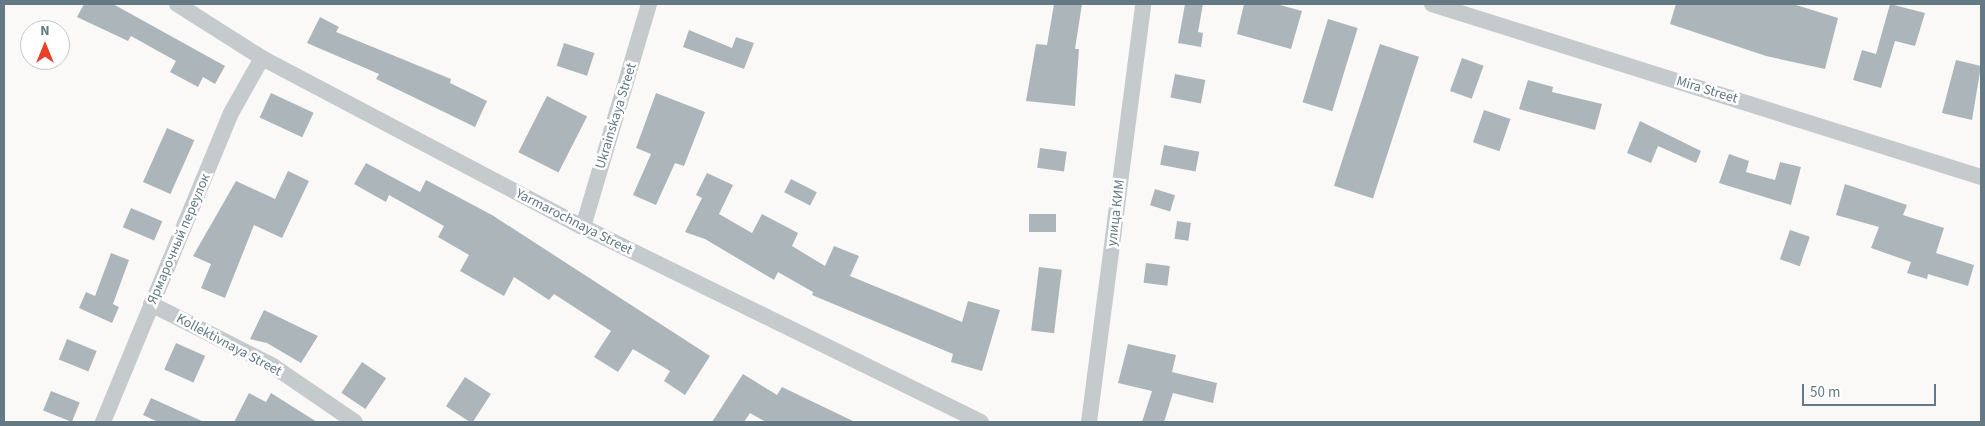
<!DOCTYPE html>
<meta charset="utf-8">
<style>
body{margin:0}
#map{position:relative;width:1985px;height:426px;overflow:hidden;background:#faf9f7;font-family:"Source Sans 3",sans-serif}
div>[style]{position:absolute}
.building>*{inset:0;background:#acb6ba;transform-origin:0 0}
.minor>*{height:16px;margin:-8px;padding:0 8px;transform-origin:8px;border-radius:8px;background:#c5cacd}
span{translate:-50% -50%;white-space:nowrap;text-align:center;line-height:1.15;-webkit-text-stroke:5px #fff;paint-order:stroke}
.street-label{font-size:14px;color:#647983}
.frame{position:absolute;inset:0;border:5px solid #647983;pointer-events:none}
.north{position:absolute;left:20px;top:20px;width:50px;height:50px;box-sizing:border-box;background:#fff;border:1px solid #c1c9cd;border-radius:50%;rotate:0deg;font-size:14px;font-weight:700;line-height:20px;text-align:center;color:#647983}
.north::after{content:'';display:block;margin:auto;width:18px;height:22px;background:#e84029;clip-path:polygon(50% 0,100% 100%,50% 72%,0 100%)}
.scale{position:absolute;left:1802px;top:384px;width:134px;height:22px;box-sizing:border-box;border:2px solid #647983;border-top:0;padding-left:6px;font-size:15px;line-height:18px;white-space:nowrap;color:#647983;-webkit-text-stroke:4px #fff;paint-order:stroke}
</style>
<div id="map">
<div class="building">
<div style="clip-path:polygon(84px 4px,113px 4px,225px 66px,215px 84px,203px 77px,198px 87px,170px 72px,176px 61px,131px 36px,128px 41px,77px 17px)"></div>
<div style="clip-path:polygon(1054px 4px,1082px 4px,1075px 49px,1079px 49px,1075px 106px,1026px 101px,1036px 44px,1047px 45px)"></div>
<div style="clip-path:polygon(1185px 4px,1203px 4px,1198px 32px,1203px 33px,1201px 47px,1178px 43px)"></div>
<div style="clip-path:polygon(1244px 4px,1276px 4px,1302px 11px,1291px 49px,1237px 34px)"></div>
<div style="clip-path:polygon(1676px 4px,1793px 4px,1838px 18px,1825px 69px,1766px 56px,1670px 24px)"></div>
<div style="clip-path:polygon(1890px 4px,1925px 13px,1915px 46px,1895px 41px,1881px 88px,1853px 80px,1862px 50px,1876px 54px)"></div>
<div style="clip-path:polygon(320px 17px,339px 27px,336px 32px,451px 79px,450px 83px,487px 101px,475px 127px,376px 79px,379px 74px,307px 43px)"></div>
<div style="left:1328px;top:19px;width:31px;height:87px;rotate:17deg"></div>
<div style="clip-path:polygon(689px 30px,732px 48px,736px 37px,754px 43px,744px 69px,683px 47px)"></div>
<div style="left:564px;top:43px;width:32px;height:24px;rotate:18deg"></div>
<div style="left:1380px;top:44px;width:41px;height:149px;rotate:18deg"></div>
<div style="left:1462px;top:58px;width:23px;height:35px;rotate:20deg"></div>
<div style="clip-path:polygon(1956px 60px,1981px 66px,1972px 120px,1942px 113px)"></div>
<div style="left:1175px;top:74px;width:31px;height:24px;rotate:11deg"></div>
<div style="clip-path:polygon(1528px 80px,1553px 87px,1552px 92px,1602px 104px,1595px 130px,1519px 109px)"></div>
<div style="left:271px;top:93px;width:47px;height:27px;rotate:25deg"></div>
<div style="clip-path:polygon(656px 93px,705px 112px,684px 166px,675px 163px,656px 205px,633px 195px,651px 154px,636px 148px)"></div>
<div style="left:547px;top:96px;width:45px;height:63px;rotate:27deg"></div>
<div style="left:1484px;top:110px;width:28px;height:34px;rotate:19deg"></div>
<div style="clip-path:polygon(1640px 121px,1701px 151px,1696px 163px,1658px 146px,1651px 163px,1627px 153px)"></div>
<div style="left:167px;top:128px;width:30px;height:59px;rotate:24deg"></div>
<div style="left:1164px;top:145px;width:36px;height:20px;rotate:11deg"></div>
<div style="left:1040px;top:148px;width:27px;height:20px;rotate:8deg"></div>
<div style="clip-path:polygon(1729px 154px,1749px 161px,1746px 172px,1775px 180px,1780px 162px,1801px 167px,1791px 205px,1719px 183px)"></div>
<div style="clip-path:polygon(366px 163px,420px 192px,426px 180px,492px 215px,710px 356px,685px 395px,664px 381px,670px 371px,633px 349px,618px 372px,594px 357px,611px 331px,554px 294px,549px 300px,514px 277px,504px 296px,460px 271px,469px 255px,438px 237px,444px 226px,389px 195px,386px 202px,354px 184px)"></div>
<div style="clip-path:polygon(288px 171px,309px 181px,282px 238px,254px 225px,225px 298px,201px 288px,211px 264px,193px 256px,236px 181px,275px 199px)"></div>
<div style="clip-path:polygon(707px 173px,733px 185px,719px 214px,752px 233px,762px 214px,798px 233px,792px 246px,825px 266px,834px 246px,859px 256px,850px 276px,962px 322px,968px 301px,1000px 310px,982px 371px,951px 362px,953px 354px,812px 295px,813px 292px,778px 272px,774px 280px,705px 239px,685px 232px,702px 198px,696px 195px)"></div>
<div style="left:791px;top:179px;width:29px;height:15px;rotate:27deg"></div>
<div style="clip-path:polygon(1845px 184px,1907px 205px,1903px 215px,1944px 228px,1936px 253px,1974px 265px,1968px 286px,1928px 274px,1927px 279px,1907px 273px,1911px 262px,1871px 248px,1879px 227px,1836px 215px)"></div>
<div style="left:1155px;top:189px;width:21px;height:17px;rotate:17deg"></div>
<div style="left:131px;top:208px;width:34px;height:21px;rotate:23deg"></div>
<div style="left:1029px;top:214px;width:27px;height:18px"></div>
<div style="left:1177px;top:221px;width:14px;height:18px;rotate:8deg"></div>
<div style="left:1790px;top:230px;width:21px;height:31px;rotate:19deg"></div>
<div style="clip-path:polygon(111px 253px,129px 260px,113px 304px,119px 307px,112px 323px,79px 308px,86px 292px,95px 296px)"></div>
<div style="left:1146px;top:263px;width:24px;height:20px;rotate:7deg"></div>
<div style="left:1039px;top:267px;width:23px;height:64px;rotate:7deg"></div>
<div style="clip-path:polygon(264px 310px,318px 336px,301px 363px,267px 343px,250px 339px)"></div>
<div style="left:67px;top:339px;width:32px;height:22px;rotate:22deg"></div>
<div style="left:176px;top:343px;width:32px;height:29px;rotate:24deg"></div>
<div style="clip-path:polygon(1128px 344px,1176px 355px,1172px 372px,1217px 383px,1213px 403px,1173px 393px,1164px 422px,1142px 422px,1152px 391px,1118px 383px)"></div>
<div style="left:362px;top:362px;width:29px;height:37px;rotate:34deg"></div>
<div style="clip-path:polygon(743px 374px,777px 395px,782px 387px,855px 422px,766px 422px,750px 413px,744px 422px,712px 422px)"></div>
<div style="left:465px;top:377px;width:31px;height:35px;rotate:33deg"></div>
<div style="left:51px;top:391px;width:31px;height:21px;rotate:22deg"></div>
<div style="clip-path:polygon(249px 393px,266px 402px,271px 393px,317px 422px,234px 422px)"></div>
<div style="clip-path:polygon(151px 398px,204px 422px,158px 422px,143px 415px)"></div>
</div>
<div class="minor">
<div style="left:177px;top:4px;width:101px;rotate:32.4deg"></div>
<div style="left:262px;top:58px;width:363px;rotate:27.8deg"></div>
<div style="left:583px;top:227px;width:443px;rotate:26.1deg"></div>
<div style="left:1432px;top:4px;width:576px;rotate:17.49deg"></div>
<div style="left:583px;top:227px;width:233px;rotate:-73.5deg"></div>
<div style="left:151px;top:304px;width:137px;rotate:26.9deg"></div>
<div style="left:273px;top:366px;width:99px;rotate:34.3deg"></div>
<div style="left:103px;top:422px;width:334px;rotate:-67.5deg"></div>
<div style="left:231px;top:113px;width:63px;rotate:-60.6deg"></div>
<div style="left:1089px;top:422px;width:421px;rotate:-82.6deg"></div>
</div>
<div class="street-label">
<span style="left:1707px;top:90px;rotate:17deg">Mira Street</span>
<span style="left:616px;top:116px;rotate:-73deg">Ukrainskaya Street</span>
<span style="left:1116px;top:213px;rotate:-83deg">улица КИМ</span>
<span style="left:574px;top:222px;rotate:27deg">Yarmarochnaya Street</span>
<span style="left:179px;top:239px;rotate:-67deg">Ярмарочный переулок</span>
<span style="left:229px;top:345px;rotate:28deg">Kollektivnaya Street</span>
</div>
<div class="frame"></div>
<div class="north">N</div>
<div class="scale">50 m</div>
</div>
